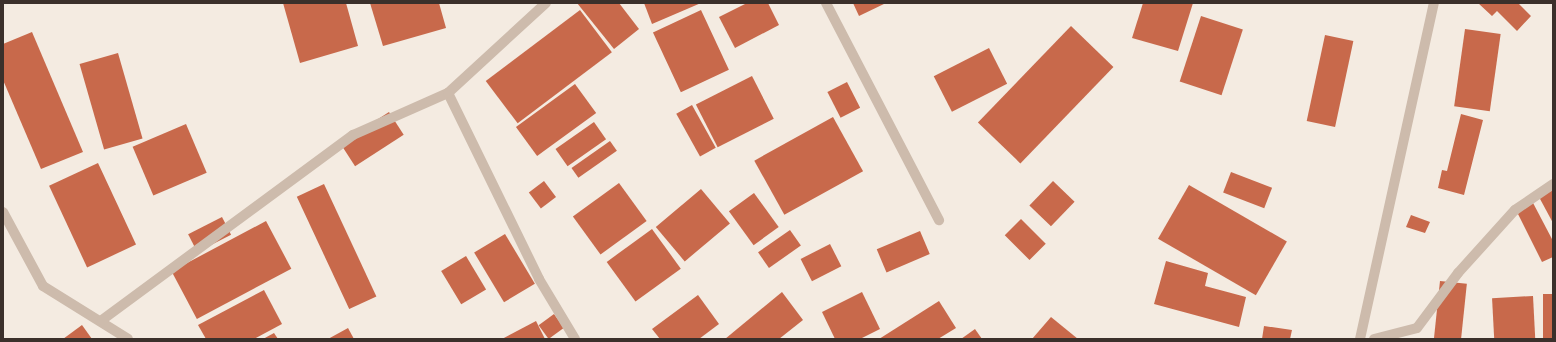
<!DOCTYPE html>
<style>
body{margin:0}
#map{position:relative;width:1556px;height:342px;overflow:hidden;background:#f4ebe1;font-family:"Varela Round",sans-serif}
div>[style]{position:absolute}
.building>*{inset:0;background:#c8694b;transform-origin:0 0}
.minor>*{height:10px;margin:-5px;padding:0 5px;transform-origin:5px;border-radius:5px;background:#cdbbac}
span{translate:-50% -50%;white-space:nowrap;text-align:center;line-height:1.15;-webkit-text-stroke:3.5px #fbf5ee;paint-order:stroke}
.frame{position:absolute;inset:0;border:4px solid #3b302b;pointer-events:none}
</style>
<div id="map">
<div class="building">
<div style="clip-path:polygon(283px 3px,346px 3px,358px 46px,300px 63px)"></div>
<div style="clip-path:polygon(370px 3px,439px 3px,446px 28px,383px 46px)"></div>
<div style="clip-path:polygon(577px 3px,619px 3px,639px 29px,614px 49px)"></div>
<div style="clip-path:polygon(644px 3px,701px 3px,652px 24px)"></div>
<div style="clip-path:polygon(747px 3px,768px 3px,779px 25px,735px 48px,719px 17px)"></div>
<div style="clip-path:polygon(853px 3px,886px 3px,859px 16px)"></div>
<div style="clip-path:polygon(1143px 3px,1193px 3px,1178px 51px,1132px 38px)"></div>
<div style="clip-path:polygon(1478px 3px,1518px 3px,1531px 16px,1517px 31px,1497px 11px,1492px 16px)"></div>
<div style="left:580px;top:10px;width:53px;height:118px;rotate:53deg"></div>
<div style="left:701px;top:10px;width:66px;height:53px;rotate:65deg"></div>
<div style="left:1201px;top:16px;width:44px;height:69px;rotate:18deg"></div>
<div style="left:1071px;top:26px;width:59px;height:134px;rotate:44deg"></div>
<div style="left:1465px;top:29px;width:36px;height:78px;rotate:8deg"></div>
<div style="clip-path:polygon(32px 32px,83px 152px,41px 169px,3px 80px,3px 44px)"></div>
<div style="left:1325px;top:35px;width:29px;height:88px;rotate:12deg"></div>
<div style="left:989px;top:48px;width:40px;height:62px;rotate:63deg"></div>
<div style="left:118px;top:53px;width:89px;height:40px;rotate:74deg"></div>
<div style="left:752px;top:76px;width:48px;height:63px;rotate:63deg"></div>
<div style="left:847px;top:82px;width:29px;height:22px;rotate:63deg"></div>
<div style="left:575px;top:84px;width:36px;height:73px;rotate:54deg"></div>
<div style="left:692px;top:105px;width:49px;height:18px;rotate:61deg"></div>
<div style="left:389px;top:112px;width:27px;height:58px;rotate:57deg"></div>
<div style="clip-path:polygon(1461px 114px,1483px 120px,1464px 195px,1438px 188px,1442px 170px,1447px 171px)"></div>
<div style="left:833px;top:117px;width:62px;height:90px;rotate:61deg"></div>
<div style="left:594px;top:122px;width:21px;height:47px;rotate:55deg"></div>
<div style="left:186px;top:124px;width:53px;height:58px;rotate:67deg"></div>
<div style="left:610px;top:141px;width:12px;height:47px;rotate:55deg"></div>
<div style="left:98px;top:163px;width:90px;height:54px;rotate:65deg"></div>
<div style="left:1231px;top:172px;width:44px;height:22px;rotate:21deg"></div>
<div style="left:544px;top:181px;width:20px;height:19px;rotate:53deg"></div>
<div style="left:1053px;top:181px;width:30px;height:34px;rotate:44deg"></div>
<div style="left:619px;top:183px;width:47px;height:57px;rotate:54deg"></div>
<div style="left:324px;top:184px;width:124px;height:30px;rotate:65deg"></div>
<div style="left:1189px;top:185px;width:113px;height:62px;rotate:30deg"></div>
<div style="left:701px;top:189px;width:45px;height:59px;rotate:50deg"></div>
<div style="clip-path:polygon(1553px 190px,1553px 223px,1539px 197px)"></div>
<div style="left:754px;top:193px;width:42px;height:31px;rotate:54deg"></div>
<div style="clip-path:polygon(1532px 201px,1553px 241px,1553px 257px,1542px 262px,1516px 210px)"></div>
<div style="clip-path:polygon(1411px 215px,1430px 222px,1425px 233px,1406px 227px)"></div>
<div style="left:222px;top:217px;width:20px;height:38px;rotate:63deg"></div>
<div style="left:1021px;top:219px;width:35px;height:23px;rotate:45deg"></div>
<div style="left:266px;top:221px;width:54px;height:107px;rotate:62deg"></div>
<div style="left:652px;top:229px;width:49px;height:56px;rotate:54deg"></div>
<div style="left:790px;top:230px;width:19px;height:39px;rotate:55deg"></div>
<div style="left:920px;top:231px;width:25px;height:47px;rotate:67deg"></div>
<div style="left:505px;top:234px;width:58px;height:36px;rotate:59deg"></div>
<div style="left:830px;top:244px;width:25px;height:33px;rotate:63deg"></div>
<div style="left:466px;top:256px;width:39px;height:29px;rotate:59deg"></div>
<div style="clip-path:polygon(1166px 261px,1208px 273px,1205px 286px,1246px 297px,1239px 327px,1154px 304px)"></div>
<div style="left:1440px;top:281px;width:27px;height:58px;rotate:6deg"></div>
<div style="clip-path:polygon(264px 290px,282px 324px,254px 339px,206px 339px,198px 325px)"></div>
<div style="clip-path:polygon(782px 292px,803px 320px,779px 339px,725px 339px)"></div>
<div style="clip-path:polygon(862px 292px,880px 329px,860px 339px,835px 339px,822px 312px)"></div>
<div style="left:1543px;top:294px;width:10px;height:45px"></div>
<div style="clip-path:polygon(698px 295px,719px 324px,699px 339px,660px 339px,652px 329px)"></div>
<div style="left:1533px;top:296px;width:43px;height:41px;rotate:87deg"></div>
<div style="clip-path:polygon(939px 301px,956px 328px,938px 339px,879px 339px)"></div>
<div style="left:554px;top:314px;width:17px;height:19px;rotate:54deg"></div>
<div style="clip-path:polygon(1051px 317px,1078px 339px,1032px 339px)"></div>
<div style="clip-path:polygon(536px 321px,545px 339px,502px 339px)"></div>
<div style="clip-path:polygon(82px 325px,92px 339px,63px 339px)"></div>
<div style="clip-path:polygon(1264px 326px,1292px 330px,1290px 339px,1262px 339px)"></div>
<div style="clip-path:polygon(348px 328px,354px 339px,328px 339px)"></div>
<div style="clip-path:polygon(975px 329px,982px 339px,961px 339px)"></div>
<div style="clip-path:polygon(274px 333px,278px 339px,263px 339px)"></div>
</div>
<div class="minor">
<div style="left:826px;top:3px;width:245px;rotate:62.5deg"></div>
<div style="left:448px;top:93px;width:207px;rotate:63.9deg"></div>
<div style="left:539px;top:279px;width:70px;rotate:59deg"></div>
<div style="left:3px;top:212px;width:84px;rotate:61.6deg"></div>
<div style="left:43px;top:286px;width:100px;rotate:31.9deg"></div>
<div style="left:102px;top:320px;width:312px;rotate:-36.4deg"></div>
<div style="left:353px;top:135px;width:104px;rotate:-23.9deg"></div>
<div style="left:448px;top:93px;width:133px;rotate:-42.6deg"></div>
<div style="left:1360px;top:339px;width:344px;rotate:-77.6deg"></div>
<div style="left:1374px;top:339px;width:44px;rotate:-14.3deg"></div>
<div style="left:1417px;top:328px;width:69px;rotate:-53.3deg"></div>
<div style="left:1458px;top:273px;width:85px;rotate:-47.9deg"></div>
<div style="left:1515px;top:210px;width:46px;rotate:-34.4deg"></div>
</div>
<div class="frame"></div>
</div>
